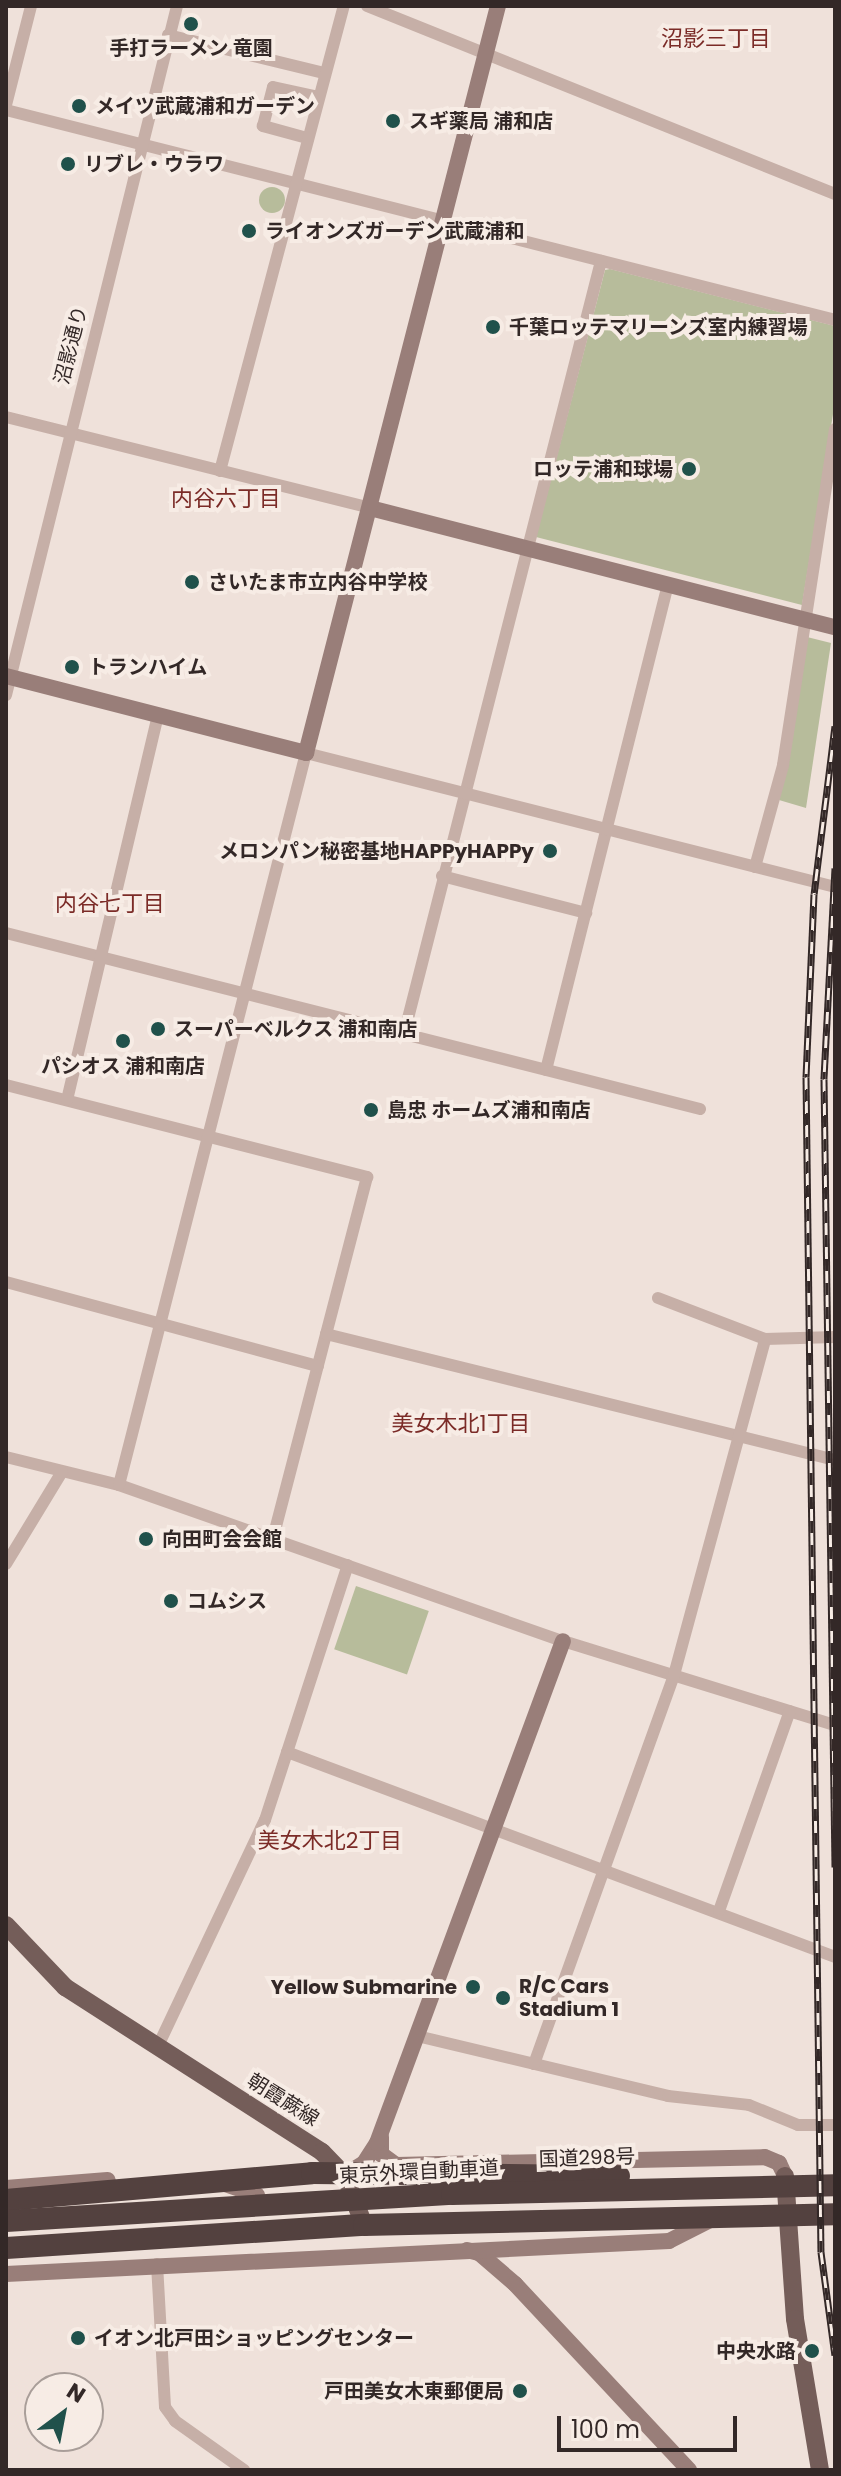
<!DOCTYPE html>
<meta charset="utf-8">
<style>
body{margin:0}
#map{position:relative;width:841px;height:2476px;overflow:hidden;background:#efe1da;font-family:Poppins,"Noto Sans JP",sans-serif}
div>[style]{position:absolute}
.green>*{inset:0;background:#b7bc9b;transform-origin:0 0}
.round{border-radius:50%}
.street>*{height:12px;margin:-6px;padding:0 6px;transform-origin:6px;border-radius:6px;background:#c6afa7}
.secondary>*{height:16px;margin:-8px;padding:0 8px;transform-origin:8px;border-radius:8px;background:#997e79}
.primary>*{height:18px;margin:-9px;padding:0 9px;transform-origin:9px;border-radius:9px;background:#745d59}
.highway>*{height:22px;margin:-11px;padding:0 11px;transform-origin:11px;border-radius:11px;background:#53413f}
.rail>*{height:7px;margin-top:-3.5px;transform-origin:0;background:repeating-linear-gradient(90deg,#f7ece5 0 12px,#332827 0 24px);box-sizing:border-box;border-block:2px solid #332827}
.dots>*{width:22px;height:22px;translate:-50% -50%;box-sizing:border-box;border:4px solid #f7ece5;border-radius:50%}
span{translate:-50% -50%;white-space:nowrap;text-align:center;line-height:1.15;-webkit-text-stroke:8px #f7ece5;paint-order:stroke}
.poi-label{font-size:20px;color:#332827;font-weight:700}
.left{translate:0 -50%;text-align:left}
.right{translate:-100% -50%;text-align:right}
.street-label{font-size:20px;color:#332827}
.neighbourhood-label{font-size:22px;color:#7b2b27}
.frame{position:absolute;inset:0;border:8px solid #332827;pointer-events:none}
.north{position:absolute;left:24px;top:2372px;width:80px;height:80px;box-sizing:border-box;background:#f7ece5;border:2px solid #a99e99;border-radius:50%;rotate:32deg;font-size:22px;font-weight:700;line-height:32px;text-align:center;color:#332827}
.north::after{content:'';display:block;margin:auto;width:28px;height:36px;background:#20514b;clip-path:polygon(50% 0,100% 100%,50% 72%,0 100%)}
.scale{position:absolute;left:557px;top:2416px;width:180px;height:36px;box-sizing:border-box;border:4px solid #332827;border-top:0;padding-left:10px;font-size:24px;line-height:28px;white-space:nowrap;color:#332827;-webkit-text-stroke:6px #f7ece5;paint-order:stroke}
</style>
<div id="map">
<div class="green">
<div class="round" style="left:259px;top:187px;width:26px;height:26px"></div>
<div style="clip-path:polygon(610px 269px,835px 326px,835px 402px,802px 605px,536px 537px,605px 270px)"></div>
<div style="clip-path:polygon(807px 637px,831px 643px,806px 808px,779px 800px)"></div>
<div style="left:356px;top:1586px;width:77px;height:67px;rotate:19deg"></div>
</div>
<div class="street">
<div style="left:367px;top:6px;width:504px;rotate:21.89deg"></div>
<div style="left:168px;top:35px;width:161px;rotate:13.7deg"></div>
<div style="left:6px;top:105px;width:102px;rotate:-75.8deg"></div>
<div style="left:6px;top:110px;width:855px;rotate:14.21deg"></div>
<div style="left:307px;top:138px;width:46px;rotate:-164.7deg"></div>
<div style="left:263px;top:126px;width:40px;rotate:-75.6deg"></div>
<div style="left:273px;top:87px;width:46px;rotate:12.5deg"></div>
<div style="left:6px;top:417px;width:375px;rotate:14deg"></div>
<div style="left:220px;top:471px;width:481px;rotate:-75.1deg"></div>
<div style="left:6px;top:695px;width:710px;rotate:-76.06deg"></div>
<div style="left:755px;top:867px;width:106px;rotate:-74.6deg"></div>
<div style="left:783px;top:765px;width:340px;rotate:-81.2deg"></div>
<div style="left:442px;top:876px;width:149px;rotate:14.4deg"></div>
<div style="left:6px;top:933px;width:716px;rotate:14.23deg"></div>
<div style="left:404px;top:1034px;width:798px;rotate:-75.7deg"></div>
<div style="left:546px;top:1070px;width:499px;rotate:-75.9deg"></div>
<div style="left:6px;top:1085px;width:373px;rotate:14.3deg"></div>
<div style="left:367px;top:1177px;width:374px;rotate:104.6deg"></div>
<div style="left:67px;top:1100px;width:396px;rotate:-76.7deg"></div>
<div style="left:6px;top:1282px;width:323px;rotate:15.1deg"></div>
<div style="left:658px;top:1298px;width:115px;rotate:21deg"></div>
<div style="left:765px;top:1339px;width:70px;rotate:-1.6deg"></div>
<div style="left:326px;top:1334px;width:524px;rotate:13.9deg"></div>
<div style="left:6px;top:1457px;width:116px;rotate:13.9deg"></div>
<div style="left:119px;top:1485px;width:471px;rotate:19.4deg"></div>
<div style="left:563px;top:1641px;width:285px;rotate:17.2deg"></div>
<div style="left:119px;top:1485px;width:756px;rotate:-75.67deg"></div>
<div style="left:306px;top:753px;width:546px;rotate:14.21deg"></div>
<div style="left:6px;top:1564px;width:108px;rotate:-58.7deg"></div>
<div style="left:287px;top:1752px;width:585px;rotate:20.51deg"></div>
<div style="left:719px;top:1911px;width:212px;rotate:-70.5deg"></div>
<div style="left:417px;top:2036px;width:258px;rotate:13.4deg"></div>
<div style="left:668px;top:2096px;width:81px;rotate:6.3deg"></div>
<div style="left:749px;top:2105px;width:53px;rotate:22.2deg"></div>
<div style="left:798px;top:2125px;width:37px"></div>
<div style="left:158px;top:2046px;width:250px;rotate:-64.7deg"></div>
<div style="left:265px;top:1820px;width:268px;rotate:-72deg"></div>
<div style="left:534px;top:2064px;width:413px;rotate:-70.2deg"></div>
<div style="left:674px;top:1675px;width:348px;rotate:-74.8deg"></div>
<div style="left:157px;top:2264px;width:143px;rotate:86.8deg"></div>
<div style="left:165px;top:2407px;width:17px;rotate:54deg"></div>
<div style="left:175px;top:2421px;width:85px;rotate:35.4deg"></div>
</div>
<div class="secondary">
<div style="left:370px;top:508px;width:480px;rotate:14.4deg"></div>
<div style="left:6px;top:676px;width:310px;rotate:14.4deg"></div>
<div style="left:306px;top:753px;width:771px;rotate:-75.59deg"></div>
<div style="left:381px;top:2137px;width:17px;rotate:90deg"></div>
<div style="left:381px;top:2154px;width:19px;rotate:36deg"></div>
<div style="left:396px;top:2165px;width:369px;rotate:-1.2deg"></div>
<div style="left:765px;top:2157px;width:15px;rotate:23deg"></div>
<div style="left:779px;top:2163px;width:14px;rotate:65deg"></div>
<div style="left:348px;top:2173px;width:19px;rotate:-32deg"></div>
<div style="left:364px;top:2163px;width:24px;rotate:-57deg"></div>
<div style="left:377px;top:2143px;width:535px;rotate:-69.67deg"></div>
<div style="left:222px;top:2183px;width:37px;rotate:19deg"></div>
<div style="left:6px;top:2188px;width:102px;rotate:-4.5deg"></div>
<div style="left:467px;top:2250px;width:12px;rotate:14deg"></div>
<div style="left:479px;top:2253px;width:48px;rotate:40.7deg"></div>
<div style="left:515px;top:2284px;width:255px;rotate:46.9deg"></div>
<div style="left:6px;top:2274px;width:664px;rotate:-2.85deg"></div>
<div style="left:669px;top:2241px;width:46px;rotate:-27.1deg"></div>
</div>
<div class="primary">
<div style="left:6px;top:1925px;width:86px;rotate:46.4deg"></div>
<div style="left:65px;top:1987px;width:305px;rotate:32.7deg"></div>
<div style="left:322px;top:2152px;width:33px;rotate:46deg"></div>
<div style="left:345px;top:2176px;width:53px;rotate:68.8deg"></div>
<div style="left:785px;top:2176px;width:143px;rotate:86deg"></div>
<div style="left:795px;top:2319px;width:153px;rotate:80.6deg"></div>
</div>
<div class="highway">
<div style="left:6px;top:2200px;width:307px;rotate:-5deg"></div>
<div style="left:312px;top:2173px;width:307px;rotate:0.6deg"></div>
<div style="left:6px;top:2221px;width:447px;rotate:-3.5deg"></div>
<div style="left:452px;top:2194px;width:383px;rotate:-1.3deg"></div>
<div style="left:6px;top:2248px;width:359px;rotate:-3.7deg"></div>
<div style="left:364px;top:2225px;width:471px;rotate:-1.3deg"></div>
</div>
<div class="rail">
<div style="left:835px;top:726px;width:169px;rotate:97.1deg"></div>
<div style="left:814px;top:894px;width:183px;rotate:92.5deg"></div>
<div style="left:806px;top:1077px;width:1175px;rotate:89.27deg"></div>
<div style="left:821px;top:2252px;width:104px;rotate:82.3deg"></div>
<div style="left:835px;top:868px;width:211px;rotate:93deg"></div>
<div style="left:824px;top:1079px;width:788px;rotate:89.2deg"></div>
</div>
<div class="dots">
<div style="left:191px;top:24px;background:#20514b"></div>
<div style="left:79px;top:106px;background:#20514b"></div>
<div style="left:393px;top:121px;background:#20514b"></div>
<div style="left:68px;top:164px;background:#20514b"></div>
<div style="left:249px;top:231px;background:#20514b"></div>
<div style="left:493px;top:327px;background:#20514b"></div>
<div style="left:689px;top:469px;background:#20514b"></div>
<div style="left:192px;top:582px;background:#20514b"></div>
<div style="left:72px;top:667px;background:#20514b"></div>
<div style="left:550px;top:851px;background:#20514b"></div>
<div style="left:158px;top:1029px;background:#20514b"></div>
<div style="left:123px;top:1041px;background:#20514b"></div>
<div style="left:371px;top:1110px;background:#20514b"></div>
<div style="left:146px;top:1539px;background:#20514b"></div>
<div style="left:171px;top:1601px;background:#20514b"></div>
<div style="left:473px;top:1987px;background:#20514b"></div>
<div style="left:503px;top:1998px;background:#20514b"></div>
<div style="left:78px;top:2338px;background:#20514b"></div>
<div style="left:812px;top:2351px;background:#20514b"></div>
<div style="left:520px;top:2391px;background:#20514b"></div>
</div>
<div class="poi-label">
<span style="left:191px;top:48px">手打ラーメン 竜園</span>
<span class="left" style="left:95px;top:106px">メイツ武蔵浦和ガーデン</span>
<span class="left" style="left:409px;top:121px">スギ薬局 浦和店</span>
<span class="left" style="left:84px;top:164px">リブレ・ウラワ</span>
<span class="left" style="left:265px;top:231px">ライオンズガーデン武蔵浦和</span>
<span class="left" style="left:509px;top:327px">千葉ロッテマリーンズ室内練習場</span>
<span class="right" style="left:673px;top:469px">ロッテ浦和球場</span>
<span class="left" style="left:208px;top:582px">さいたま市立内谷中学校</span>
<span class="left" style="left:88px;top:667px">トランハイム</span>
<span class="right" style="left:534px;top:851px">メロンパン秘密基地HAPPyHAPPy</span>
<span class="left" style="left:174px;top:1029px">スーパーベルクス 浦和南店</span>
<span style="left:123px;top:1066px">パシオス 浦和南店</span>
<span class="left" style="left:387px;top:1110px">島忠 ホームズ浦和南店</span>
<span class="left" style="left:162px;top:1539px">向田町会会館</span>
<span class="left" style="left:187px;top:1601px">コムシス</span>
<span class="left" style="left:519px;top:1998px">R/C Cars<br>Stadium 1</span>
<span class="right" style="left:457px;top:1987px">Yellow Submarine</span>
<span class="left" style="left:94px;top:2338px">イオン北戸田ショッピングセンター</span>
<span class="right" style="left:796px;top:2351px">中央水路</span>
<span class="right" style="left:504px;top:2391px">戸田美女木東郵便局</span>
</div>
<div class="street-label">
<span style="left:71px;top:345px;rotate:-76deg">沼影通り</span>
<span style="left:283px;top:2100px;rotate:32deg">朝霞蕨線</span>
<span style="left:587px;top:2158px;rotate:-2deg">国道298号</span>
<span style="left:419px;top:2172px;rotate:-3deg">東京外環自動車道</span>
</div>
<div class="neighbourhood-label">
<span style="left:716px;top:39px">沼影三丁目</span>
<span style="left:226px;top:499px">内谷六丁目</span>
<span style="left:110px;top:904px">内谷七丁目</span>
<span style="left:461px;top:1424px">美女木北1丁目</span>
<span style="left:330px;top:1841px">美女木北2丁目</span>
</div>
<div class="frame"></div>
<div class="north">N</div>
<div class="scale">100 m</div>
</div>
